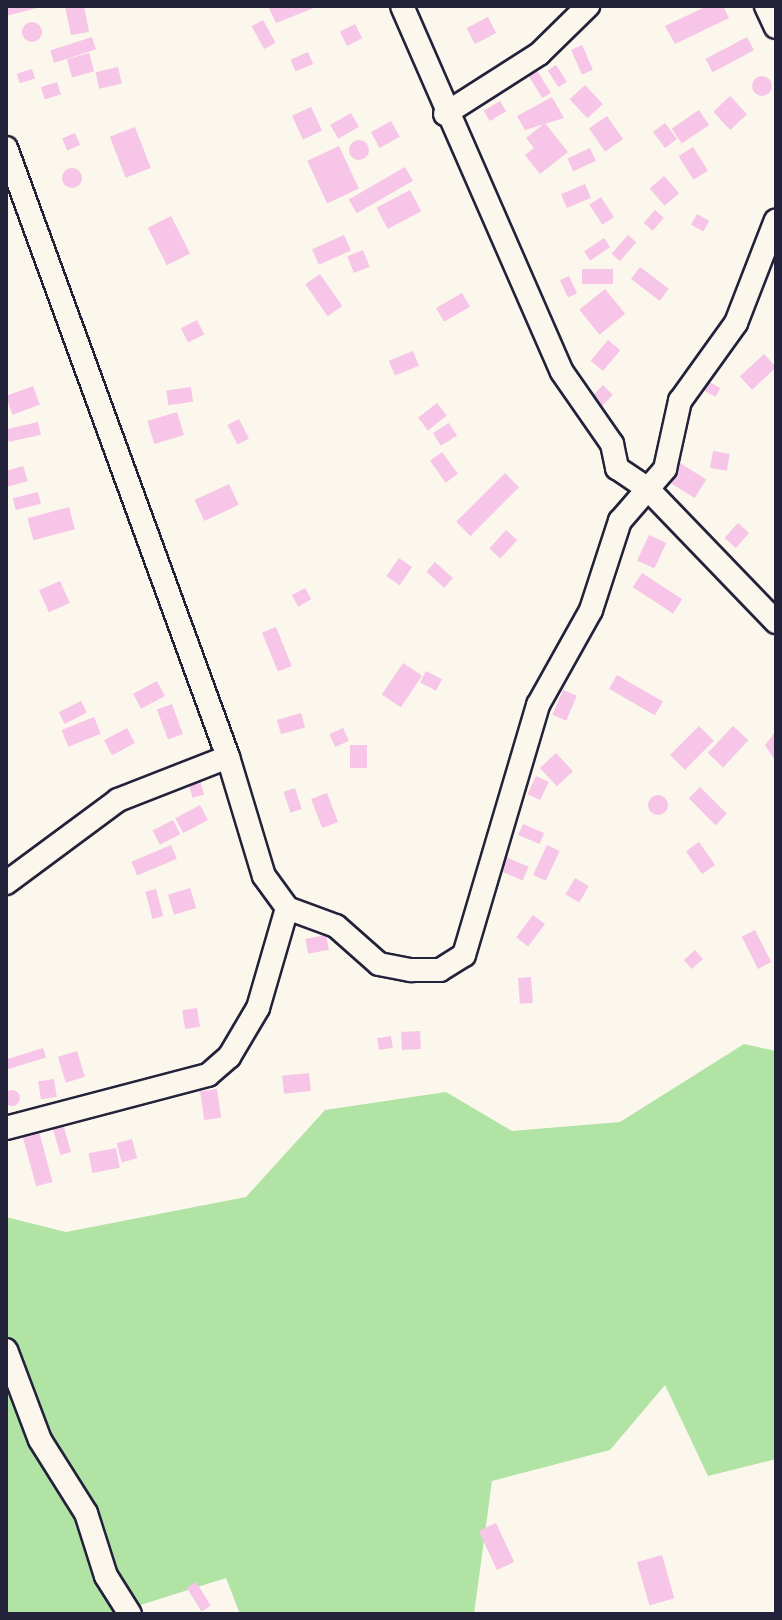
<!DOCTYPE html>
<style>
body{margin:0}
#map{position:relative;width:782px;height:1620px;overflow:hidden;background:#fbf7ec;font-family:Kalam,sans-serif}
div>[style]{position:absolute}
.green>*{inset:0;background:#b0e3a4}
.building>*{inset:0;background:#f6c5e7;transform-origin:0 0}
.round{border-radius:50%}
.roads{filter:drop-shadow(2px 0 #22223b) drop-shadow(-2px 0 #22223b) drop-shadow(0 2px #22223b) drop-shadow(0 -2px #22223b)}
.street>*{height:22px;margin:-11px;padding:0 11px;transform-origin:11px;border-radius:11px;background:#fbf7ec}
span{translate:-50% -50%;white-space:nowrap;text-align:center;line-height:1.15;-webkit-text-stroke:6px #fbf7ec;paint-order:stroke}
.frame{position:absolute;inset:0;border:8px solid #22223b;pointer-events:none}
</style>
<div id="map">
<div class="green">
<div style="clip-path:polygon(744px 1044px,776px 1051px,776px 1459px,708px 1476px,665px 1385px,610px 1450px,492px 1481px,474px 1614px,240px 1614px,226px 1578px,112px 1614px,6px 1614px,6px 1217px,66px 1232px,246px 1197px,325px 1110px,446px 1092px,512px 1131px,620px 1122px)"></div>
</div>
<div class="building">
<div style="clip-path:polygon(6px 6px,41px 6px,41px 7px,6px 16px)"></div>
<div style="clip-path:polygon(65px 6px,84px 6px,89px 32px,71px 35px)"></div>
<div style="clip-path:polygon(268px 6px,319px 6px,276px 23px)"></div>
<div style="clip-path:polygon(707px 6px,723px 6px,729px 18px,675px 44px,665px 26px)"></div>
<div style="left:488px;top:17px;width:18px;height:24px;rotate:63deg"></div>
<div style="left:263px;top:20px;width:26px;height:13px;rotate:61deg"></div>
<div class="round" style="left:22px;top:22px;width:20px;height:20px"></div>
<div style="left:355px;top:24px;width:16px;height:17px;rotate:63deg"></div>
<div style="left:92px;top:37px;width:13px;height:44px;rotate:72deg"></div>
<div style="left:747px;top:37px;width:15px;height:47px;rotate:62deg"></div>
<div style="left:582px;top:45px;width:27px;height:12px;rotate:66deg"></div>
<div style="left:308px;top:52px;width:13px;height:19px;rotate:67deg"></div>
<div style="left:89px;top:53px;width:19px;height:23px;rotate:74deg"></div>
<div style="left:556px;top:65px;width:20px;height:10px;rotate:57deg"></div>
<div style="left:118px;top:67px;width:17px;height:23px;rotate:77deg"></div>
<div style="left:32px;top:69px;width:10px;height:16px;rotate:73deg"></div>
<div style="left:536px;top:69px;width:28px;height:10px;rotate:58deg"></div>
<div class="round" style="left:752px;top:76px;width:20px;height:20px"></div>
<div style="left:57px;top:82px;width:13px;height:17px;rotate:72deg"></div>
<div style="left:585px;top:85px;width:26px;height:21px;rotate:47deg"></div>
<div style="left:730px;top:96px;width:25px;height:23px;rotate:47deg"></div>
<div style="clip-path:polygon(552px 97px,564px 118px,525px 130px,517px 116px)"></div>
<div style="left:500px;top:101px;width:12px;height:19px;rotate:59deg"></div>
<div style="left:311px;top:107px;width:26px;height:21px;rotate:65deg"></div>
<div style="left:699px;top:110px;width:18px;height:33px;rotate:56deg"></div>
<div style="left:351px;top:113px;width:16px;height:24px;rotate:60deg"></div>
<div style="left:607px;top:116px;width:28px;height:22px;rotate:55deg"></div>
<div style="left:391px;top:121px;width:18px;height:23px;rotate:61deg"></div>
<div style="clip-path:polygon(545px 123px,568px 152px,540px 174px,525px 155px,534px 148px,526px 138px)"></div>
<div style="left:665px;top:123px;width:20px;height:15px;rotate:53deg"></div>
<div style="left:135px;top:127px;width:44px;height:27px;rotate:69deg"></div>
<div style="left:75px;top:133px;width:13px;height:14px;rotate:67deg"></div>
<div class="round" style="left:349px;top:140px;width:20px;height:20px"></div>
<div style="left:339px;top:146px;width:47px;height:35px;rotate:65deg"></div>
<div style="left:693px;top:147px;width:28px;height:17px;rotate:58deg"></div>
<div style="left:590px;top:148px;width:14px;height:25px;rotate:65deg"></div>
<div style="left:405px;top:167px;width:16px;height:65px;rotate:60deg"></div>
<div class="round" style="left:62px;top:168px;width:20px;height:20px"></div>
<div style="left:664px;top:176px;width:23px;height:19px;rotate:49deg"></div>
<div style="left:585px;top:184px;width:15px;height:26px;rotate:67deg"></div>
<div style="left:410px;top:190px;width:24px;height:38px;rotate:62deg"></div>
<div style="left:601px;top:197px;width:24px;height:14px;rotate:57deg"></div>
<div style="left:655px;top:210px;width:12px;height:17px;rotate:42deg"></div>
<div style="left:697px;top:214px;width:14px;height:12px;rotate:30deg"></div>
<div style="left:171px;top:216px;width:42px;height:26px;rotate:63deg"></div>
<div style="left:344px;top:235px;width:17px;height:35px;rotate:66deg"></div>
<div style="left:628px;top:235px;width:11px;height:25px;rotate:41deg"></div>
<div style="left:604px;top:238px;width:11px;height:24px;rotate:56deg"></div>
<div style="left:363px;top:250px;width:18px;height:17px;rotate:68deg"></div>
<div style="left:640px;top:267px;width:36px;height:15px;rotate:37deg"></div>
<div style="left:582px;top:269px;width:31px;height:15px"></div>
<div style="left:320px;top:274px;width:39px;height:18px;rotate:55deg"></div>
<div style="left:569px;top:276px;width:19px;height:10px;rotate:65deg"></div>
<div style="left:605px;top:289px;width:32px;height:33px;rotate:51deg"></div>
<div style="left:462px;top:293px;width:16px;height:30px;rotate:60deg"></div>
<div style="left:197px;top:320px;width:16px;height:18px;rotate:63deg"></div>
<div style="left:608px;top:340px;width:16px;height:27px;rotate:40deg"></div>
<div style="left:413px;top:351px;width:16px;height:26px;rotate:68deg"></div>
<div style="left:764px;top:354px;width:18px;height:33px;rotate:47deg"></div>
<div style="left:707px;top:381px;width:15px;height:10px;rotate:28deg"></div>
<div style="left:603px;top:385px;width:14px;height:17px;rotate:45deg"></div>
<div style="left:33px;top:386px;width:20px;height:29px;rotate:70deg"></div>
<div style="left:191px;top:387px;width:15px;height:25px;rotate:82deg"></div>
<div style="left:437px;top:403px;width:16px;height:24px;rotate:52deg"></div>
<div style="left:177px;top:412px;width:24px;height:31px;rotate:73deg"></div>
<div style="left:239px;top:419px;width:22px;height:13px;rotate:63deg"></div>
<div style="left:38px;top:422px;width:13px;height:33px;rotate:77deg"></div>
<div style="left:449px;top:423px;width:15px;height:19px;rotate:58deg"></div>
<div style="left:713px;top:451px;width:17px;height:17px;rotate:10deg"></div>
<div style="left:442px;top:452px;width:27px;height:15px;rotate:54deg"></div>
<div style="left:680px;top:463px;width:31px;height:22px;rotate:32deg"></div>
<div style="clip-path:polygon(23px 466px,28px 481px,6px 487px,6px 471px)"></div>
<div style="left:505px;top:473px;width:20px;height:69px;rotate:45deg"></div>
<div style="left:229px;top:484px;width:23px;height:38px;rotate:65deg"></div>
<div style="left:38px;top:492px;width:12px;height:26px;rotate:76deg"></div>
<div style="left:69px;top:507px;width:23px;height:43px;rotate:75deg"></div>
<div style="left:738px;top:523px;width:15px;height:20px;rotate:42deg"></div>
<div style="left:506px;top:530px;width:15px;height:25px;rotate:42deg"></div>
<div style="left:649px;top:535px;width:19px;height:28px;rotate:25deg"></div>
<div style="left:399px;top:558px;width:16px;height:22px;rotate:35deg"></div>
<div style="left:435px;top:562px;width:24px;height:13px;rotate:42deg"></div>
<div style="left:642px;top:573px;width:48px;height:17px;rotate:33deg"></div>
<div style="left:60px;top:581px;width:24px;height:23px;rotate:66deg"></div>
<div style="left:305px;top:588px;width:13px;height:15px;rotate:61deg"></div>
<div style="left:276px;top:627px;width:42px;height:15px;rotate:68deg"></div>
<div style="left:403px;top:663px;width:23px;height:38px;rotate:34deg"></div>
<div style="left:426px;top:671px;width:18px;height:13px;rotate:27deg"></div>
<div style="left:617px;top:675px;width:53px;height:16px;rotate:30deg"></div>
<div style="left:157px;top:681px;width:17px;height:27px;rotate:62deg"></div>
<div style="left:563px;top:690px;width:15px;height:27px;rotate:23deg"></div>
<div style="left:81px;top:701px;width:13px;height:25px;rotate:63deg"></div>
<div style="left:172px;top:704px;width:32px;height:16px;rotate:70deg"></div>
<div style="left:301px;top:713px;width:15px;height:25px;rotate:74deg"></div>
<div style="left:94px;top:717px;width:18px;height:35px;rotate:68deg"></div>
<div style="left:699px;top:726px;width:21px;height:41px;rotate:45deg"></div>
<div style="left:733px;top:726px;width:21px;height:37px;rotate:43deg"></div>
<div style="left:127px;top:728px;width:17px;height:26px;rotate:62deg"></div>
<div style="left:343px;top:728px;width:14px;height:15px;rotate:65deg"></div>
<div style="clip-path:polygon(776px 731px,776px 762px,765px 745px)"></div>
<div style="left:350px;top:745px;width:17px;height:23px"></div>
<div style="left:556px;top:753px;width:25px;height:22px;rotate:47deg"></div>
<div style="left:536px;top:776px;width:14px;height:20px;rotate:25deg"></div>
<div style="left:200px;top:780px;width:15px;height:12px;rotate:74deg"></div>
<div style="left:700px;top:787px;width:38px;height:16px;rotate:45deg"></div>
<div style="left:295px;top:788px;width:22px;height:12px;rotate:72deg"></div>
<div style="left:327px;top:793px;width:31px;height:17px;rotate:69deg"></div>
<div class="round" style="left:648px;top:795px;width:20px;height:20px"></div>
<div style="left:200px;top:805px;width:17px;height:28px;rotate:62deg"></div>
<div style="left:173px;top:820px;width:16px;height:23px;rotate:63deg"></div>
<div style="left:523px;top:824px;width:23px;height:12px;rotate:23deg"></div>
<div style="left:699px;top:842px;width:28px;height:16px;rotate:55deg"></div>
<div style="left:171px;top:845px;width:15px;height:43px;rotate:67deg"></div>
<div style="left:547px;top:845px;width:14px;height:33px;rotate:25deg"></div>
<div style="left:501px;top:855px;width:30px;height:15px;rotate:23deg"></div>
<div style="left:575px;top:878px;width:16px;height:19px;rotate:30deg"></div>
<div style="left:190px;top:888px;width:21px;height:23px;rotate:73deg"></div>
<div style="left:156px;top:889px;width:28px;height:11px;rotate:75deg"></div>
<div style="left:533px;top:915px;width:15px;height:28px;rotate:37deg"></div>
<div style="left:755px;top:930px;width:36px;height:15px;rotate:63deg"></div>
<div style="left:326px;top:935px;width:15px;height:21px;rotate:79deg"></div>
<div style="left:695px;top:950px;width:12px;height:15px;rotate:48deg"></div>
<div style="left:531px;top:977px;width:26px;height:13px;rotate:86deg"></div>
<div style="left:197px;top:1008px;width:19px;height:15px;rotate:81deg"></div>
<div style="left:420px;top:1031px;width:18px;height:19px;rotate:87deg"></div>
<div style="left:391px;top:1036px;width:12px;height:14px;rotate:81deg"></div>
<div style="left:43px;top:1048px;width:10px;height:39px;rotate:73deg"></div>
<div style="left:77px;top:1051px;width:27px;height:20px;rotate:73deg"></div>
<div style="left:309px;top:1073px;width:18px;height:27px;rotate:84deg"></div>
<div style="left:54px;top:1079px;width:18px;height:16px;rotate:81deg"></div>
<div style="left:217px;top:1089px;width:29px;height:17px;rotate:82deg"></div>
<div class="round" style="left:4px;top:1090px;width:16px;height:16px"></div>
<div style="left:37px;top:1124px;width:60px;height:17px;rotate:75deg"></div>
<div style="left:63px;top:1124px;width:29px;height:11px;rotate:74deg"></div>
<div style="left:132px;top:1139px;width:20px;height:16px;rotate:75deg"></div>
<div style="left:116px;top:1148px;width:20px;height:28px;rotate:79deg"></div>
<div style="left:496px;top:1523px;width:43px;height:19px;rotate:65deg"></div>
<div style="left:662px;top:1555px;width:45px;height:26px;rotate:74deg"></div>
<div style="left:196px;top:1582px;width:28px;height:11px;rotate:58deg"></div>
</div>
<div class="roads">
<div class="street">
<div style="left:402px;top:6px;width:399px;rotate:66.4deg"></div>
<div style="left:562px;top:372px;width:88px;rotate:55.2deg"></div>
<div style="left:612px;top:444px;width:25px;rotate:78deg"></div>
<div style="left:617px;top:468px;width:36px;rotate:34deg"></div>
<div style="left:647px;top:488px;width:186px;rotate:46.1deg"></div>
<div style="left:766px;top:6px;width:23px;rotate:65deg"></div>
<div style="left:445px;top:114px;width:112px;rotate:-32.6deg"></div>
<div style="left:539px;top:54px;width:69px;rotate:-44.4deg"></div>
<div style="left:6px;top:148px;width:648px;rotate:69.97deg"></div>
<div style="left:228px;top:757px;width:124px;rotate:73.2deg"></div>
<div style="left:264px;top:876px;width:39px;rotate:54deg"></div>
<div style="left:287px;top:908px;width:52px;rotate:20.2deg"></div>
<div style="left:336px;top:926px;width:57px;rotate:41.5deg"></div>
<div style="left:379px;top:964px;width:33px;rotate:11deg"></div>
<div style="left:411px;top:970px;width:29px"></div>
<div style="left:440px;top:970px;width:28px;rotate:-32deg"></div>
<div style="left:464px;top:955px;width:261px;rotate:-73.5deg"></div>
<div style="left:538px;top:705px;width:109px;rotate:-60.8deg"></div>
<div style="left:591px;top:610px;width:94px;rotate:-72deg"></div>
<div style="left:620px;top:521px;width:69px;rotate:-49.1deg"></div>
<div style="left:665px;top:469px;width:70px;rotate:-77.6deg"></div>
<div style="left:680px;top:401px;width:96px;rotate:-54.3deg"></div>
<div style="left:736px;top:323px;width:110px;rotate:-68.8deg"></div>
<div style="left:6px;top:883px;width:139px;rotate:-36.5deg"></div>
<div style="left:118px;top:800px;width:118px;rotate:-21.4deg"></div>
<div style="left:6px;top:1128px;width:209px;rotate:-14.7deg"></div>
<div style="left:208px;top:1075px;width:28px;rotate:-41deg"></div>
<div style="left:229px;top:1057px;width:57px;rotate:-59.4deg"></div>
<div style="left:258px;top:1008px;width:104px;rotate:-73.8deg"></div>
<div style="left:6px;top:1350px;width:96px;rotate:69.3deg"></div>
<div style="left:40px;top:1440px;width:86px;rotate:57.8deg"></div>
<div style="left:86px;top:1513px;width:66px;rotate:72.4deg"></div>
<div style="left:106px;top:1576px;width:45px;rotate:57.7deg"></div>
</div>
</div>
<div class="frame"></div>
</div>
